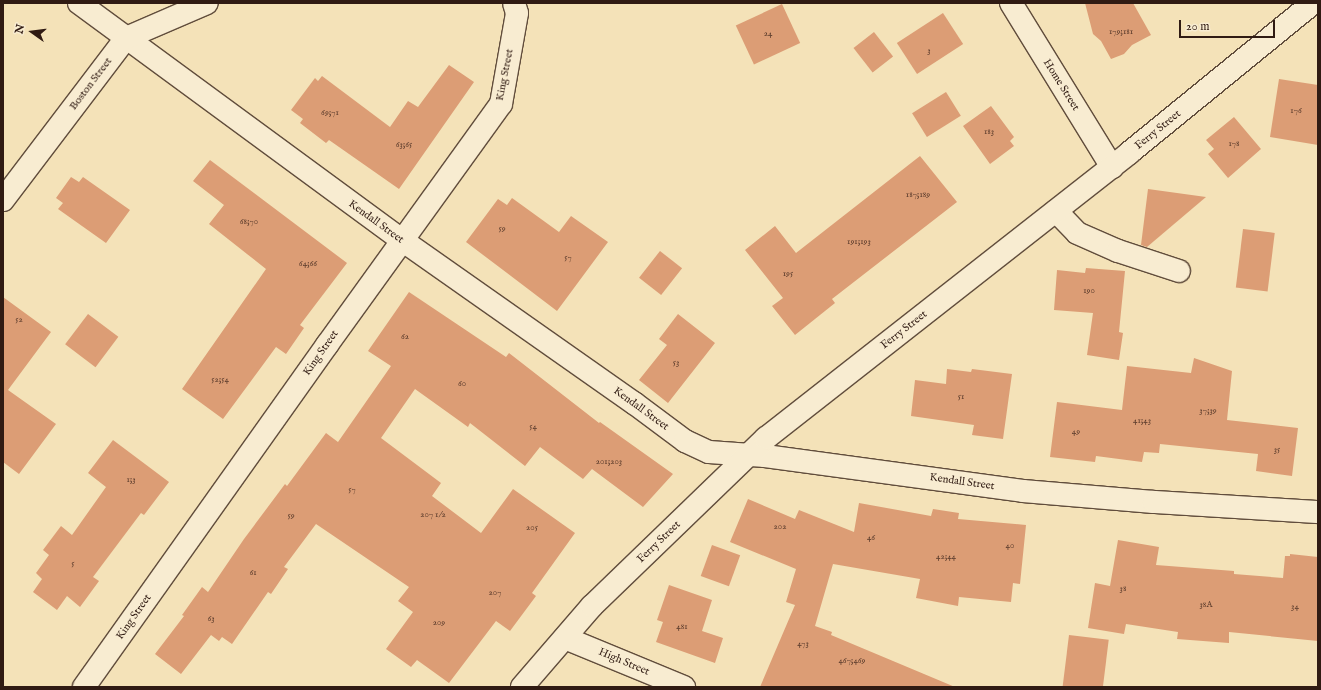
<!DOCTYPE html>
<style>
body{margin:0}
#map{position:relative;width:1321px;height:690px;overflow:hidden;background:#f4e2b8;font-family:"IM FELL English",serif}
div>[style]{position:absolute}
.building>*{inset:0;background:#dc9d75;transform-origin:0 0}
.roads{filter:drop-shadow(1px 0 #614d3c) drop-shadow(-1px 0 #614d3c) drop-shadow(0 1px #614d3c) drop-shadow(0 -1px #614d3c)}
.minor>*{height:22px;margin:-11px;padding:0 11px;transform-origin:11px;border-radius:11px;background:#f8ecd1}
span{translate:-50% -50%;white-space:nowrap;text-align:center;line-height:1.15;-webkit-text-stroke:4px #f8ecd1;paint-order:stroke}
.number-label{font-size:9px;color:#5b3c2c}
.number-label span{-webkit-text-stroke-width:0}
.street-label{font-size:11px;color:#301b13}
.frame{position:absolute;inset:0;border:4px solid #301b13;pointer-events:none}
.north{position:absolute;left:12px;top:12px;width:40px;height:40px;-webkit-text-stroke:3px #f8ecd1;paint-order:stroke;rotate:284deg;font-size:11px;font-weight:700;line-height:16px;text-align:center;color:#301b13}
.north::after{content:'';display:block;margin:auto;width:14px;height:18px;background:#301b13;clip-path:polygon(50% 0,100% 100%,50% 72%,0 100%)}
.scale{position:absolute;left:1179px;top:20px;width:96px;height:18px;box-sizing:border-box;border:2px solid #301b13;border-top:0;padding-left:5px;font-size:12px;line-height:14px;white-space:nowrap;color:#301b13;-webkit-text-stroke:3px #f8ecd1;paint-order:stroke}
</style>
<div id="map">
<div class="building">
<div style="clip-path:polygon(1085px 3px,1133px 3px,1151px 35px,1132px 45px,1124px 54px,1111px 59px,1101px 41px,1093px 34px)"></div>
<div style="left:782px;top:4px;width:43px;height:51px;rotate:65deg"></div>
<div style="left:943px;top:13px;width:37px;height:55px;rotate:57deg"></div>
<div style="left:874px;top:32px;width:31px;height:26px;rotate:52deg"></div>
<div style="clip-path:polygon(449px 65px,474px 82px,399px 189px,329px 140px,326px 143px,300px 123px,303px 119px,291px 110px,315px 78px,318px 81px,322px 76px,390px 127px,408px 101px,418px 107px)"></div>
<div style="clip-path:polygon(1279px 79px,1318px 85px,1318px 145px,1270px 137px)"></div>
<div style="left:946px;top:92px;width:28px;height:40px;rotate:58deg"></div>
<div style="clip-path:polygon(991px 106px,1014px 137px,1010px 141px,1014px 146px,990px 164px,963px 126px)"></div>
<div style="clip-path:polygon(1234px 117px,1261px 149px,1228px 178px,1208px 154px,1214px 149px,1206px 140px)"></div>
<div style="clip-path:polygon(920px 156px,957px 202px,832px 299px,835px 303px,795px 335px,772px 306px,783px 298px,745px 250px,775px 226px,796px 253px)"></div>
<div style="clip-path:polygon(210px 160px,347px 263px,300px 325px,304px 328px,286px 354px,276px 347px,223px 419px,182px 389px,266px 269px,209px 224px,224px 205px,193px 181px)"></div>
<div style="clip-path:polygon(71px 177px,79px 182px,83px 177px,130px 210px,106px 243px,58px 209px,63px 203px,56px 198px)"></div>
<div style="clip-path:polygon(1148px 189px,1206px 197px,1147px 247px,1141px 245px)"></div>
<div style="clip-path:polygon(512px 198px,559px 232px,571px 216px,608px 242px,557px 311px,466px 242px,498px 199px,507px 205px)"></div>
<div style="left:1243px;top:229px;width:32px;height:59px;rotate:7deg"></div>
<div style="left:660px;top:251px;width:28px;height:34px;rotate:38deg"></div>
<div style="clip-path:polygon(1086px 268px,1125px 271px,1119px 332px,1123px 333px,1119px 360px,1087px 355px,1093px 313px,1054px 310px,1057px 270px,1085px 273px)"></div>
<div style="clip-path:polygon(409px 292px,506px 357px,509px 353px,599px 423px,600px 422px,673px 474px,643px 507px,592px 469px,583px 479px,540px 447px,525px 466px,470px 423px,468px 427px,415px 389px,381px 438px,441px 483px,432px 496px,481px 533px,513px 489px,575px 533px,532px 593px,536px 596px,510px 631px,496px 621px,449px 683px,417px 660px,411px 667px,386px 649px,413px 612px,398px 601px,409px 587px,316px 524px,284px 567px,288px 569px,271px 594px,268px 592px,232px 644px,222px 637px,219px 641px,211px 635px,181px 674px,155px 654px,184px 616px,182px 615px,202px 587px,208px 592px,244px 539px,285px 484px,287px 486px,326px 433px,338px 442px,391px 366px,368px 351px)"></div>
<div style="clip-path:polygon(3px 297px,51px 332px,8px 390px,56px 424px,19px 474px,3px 462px)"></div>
<div style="left:88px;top:314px;width:38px;height:38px;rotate:37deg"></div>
<div style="clip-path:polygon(678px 314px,715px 343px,668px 403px,639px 380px,667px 345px,659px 339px)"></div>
<div style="clip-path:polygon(1194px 358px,1232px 371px,1227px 420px,1298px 428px,1292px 476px,1256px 471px,1258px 454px,1160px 444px,1159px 453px,1144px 452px,1142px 462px,1096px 456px,1095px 462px,1050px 457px,1057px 402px,1122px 410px,1127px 366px,1191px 373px)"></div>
<div style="clip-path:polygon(947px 369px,971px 372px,972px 369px,1012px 374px,1003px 439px,972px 435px,974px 425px,911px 416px,915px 380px,946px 384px)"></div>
<div style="clip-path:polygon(113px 440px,169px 482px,144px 515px,141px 513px,93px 577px,99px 581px,80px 607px,67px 596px,57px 610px,33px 592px,42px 579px,36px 573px,49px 555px,43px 550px,61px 526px,72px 535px,106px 487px,88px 473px)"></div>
<div style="clip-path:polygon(748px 499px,795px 519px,799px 510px,854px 532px,859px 503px,931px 516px,933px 509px,959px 513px,958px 519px,1026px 525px,1020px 584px,1013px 583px,1011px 602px,959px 597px,958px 606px,916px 598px,920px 579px,833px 564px,815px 626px,832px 632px,831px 635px,955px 687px,760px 687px,795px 605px,786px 602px,796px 569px,730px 542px)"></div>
<div style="clip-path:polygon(1118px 540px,1159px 547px,1156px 565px,1234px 571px,1234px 574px,1283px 578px,1285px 556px,1290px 556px,1290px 554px,1318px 557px,1318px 641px,1229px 632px,1229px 643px,1177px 639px,1178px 632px,1126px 624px,1124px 634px,1088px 628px,1095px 583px,1110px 586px)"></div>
<div style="left:712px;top:545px;width:30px;height:33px;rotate:20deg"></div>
<div style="clip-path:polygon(669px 585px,712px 600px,702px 631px,723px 638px,715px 663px,656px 642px,663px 622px,657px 620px)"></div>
<div style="left:1069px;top:635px;width:40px;height:52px;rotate:7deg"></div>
</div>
<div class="roads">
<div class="minor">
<div style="left:79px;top:3px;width:401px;rotate:36.3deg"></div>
<div style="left:402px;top:240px;width:284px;rotate:35.1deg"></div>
<div style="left:634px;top:403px;width:64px;rotate:36.7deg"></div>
<div style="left:685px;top:441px;width:26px;rotate:25deg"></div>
<div style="left:709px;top:452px;width:56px;rotate:4.1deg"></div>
<div style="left:765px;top:456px;width:260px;rotate:7.7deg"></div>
<div style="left:1023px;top:491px;width:131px;rotate:4.8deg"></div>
<div style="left:1154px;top:502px;width:164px;rotate:3.5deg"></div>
<div style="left:1011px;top:3px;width:193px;rotate:58.4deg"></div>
<div style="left:3px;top:200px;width:203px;rotate:-52.8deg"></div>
<div style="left:126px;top:38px;width:88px;rotate:-23.4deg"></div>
<div style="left:1056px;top:211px;width:30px;rotate:46deg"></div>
<div style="left:1077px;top:233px;width:45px;rotate:23.7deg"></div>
<div style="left:1118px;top:251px;width:64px;rotate:18.2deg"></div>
<div style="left:565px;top:638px;width:129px;rotate:22.4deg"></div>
<div style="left:84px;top:687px;width:420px;rotate:-54.6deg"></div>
<div style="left:327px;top:345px;width:297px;rotate:-54.2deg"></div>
<div style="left:501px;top:104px;width:92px;rotate:-80deg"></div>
<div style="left:517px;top:13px;width:10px;rotate:-107deg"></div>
<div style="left:522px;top:687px;width:107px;rotate:-49.2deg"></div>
<div style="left:592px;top:606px;width:242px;rotate:-44deg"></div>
<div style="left:766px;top:438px;width:462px;rotate:-38.1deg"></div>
<div style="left:1129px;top:153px;width:237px;rotate:-39.2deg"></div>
</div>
</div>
<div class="number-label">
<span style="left:1121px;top:32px">179;181</span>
<span style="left:768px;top:34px">24</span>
<span style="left:929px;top:51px">3</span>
<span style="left:1296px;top:111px">176</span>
<span style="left:330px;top:113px">69;71</span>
<span style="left:989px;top:132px">183</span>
<span style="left:1234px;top:144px">178</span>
<span style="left:404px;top:145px">63;65</span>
<span style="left:918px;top:195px">187;189</span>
<span style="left:249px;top:222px">68;70</span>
<span style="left:502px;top:229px">59</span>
<span style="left:859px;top:242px">191;193</span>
<span style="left:568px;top:258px">57</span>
<span style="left:308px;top:264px">64;66</span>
<span style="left:788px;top:274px">195</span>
<span style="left:1089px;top:291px">190</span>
<span style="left:19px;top:320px">52</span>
<span style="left:405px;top:337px">62</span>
<span style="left:676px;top:363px">53</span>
<span style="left:220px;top:380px">52;54</span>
<span style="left:462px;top:384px">60</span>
<span style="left:961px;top:397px">51</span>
<span style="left:1208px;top:411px">37;39</span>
<span style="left:1142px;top:421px">41;43</span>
<span style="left:533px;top:427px">54</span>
<span style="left:1076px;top:432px">49</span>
<span style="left:1277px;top:450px">35</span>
<span style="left:609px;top:462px">201;203</span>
<span style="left:131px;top:480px">1;3</span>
<span style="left:352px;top:490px">57</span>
<span style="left:433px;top:515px">207 1/2</span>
<span style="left:291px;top:516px">59</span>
<span style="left:780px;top:527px">202</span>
<span style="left:532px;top:528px">205</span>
<span style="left:871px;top:538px">46</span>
<span style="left:1010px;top:546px">40</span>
<span style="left:946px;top:557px">42;44</span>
<span style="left:73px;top:564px">5</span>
<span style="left:253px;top:573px">61</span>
<span style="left:1123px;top:589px">38</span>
<span style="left:495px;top:593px">207</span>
<span style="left:1206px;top:605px">38A</span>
<span style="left:1295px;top:607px">34</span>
<span style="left:211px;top:619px">63</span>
<span style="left:439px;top:623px">209</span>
<span style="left:682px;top:627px">481</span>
<span style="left:803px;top:644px">473</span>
<span style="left:852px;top:661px">467;469</span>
</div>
<div class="street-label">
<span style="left:505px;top:75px;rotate:-79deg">King Street</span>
<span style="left:91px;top:84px;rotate:-53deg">Boston Street</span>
<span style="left:1061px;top:85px;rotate:58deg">Home Street</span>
<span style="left:1158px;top:130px;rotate:-39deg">Ferry Street</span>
<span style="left:376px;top:222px;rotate:36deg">Kendall Street</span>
<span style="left:904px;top:330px;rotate:-38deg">Ferry Street</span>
<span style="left:321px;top:353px;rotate:-55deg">King Street</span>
<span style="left:641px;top:409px;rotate:36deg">Kendall Street</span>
<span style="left:962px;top:482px;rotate:8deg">Kendall Street</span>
<span style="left:659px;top:542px;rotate:-44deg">Ferry Street</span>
<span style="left:134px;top:617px;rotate:-55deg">King Street</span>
<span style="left:624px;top:662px;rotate:23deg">High Street</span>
</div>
<div class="frame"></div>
<div class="north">N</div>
<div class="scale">20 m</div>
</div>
